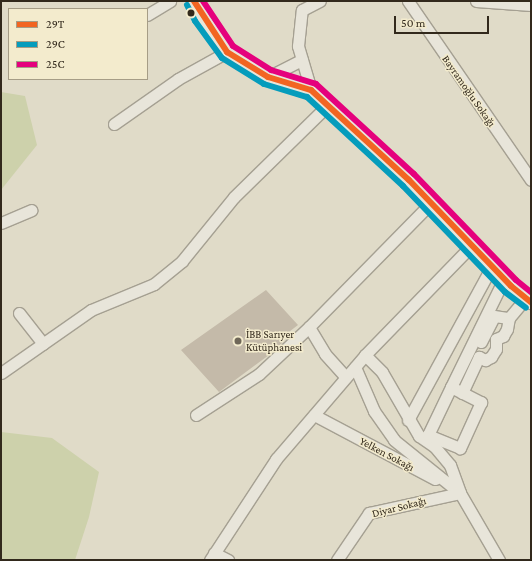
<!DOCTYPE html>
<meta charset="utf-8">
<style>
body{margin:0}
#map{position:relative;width:532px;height:561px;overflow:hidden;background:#e0dbc8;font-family:"Crimson Pro",serif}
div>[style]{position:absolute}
.green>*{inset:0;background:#cdd1ab}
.building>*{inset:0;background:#c4baa9}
.roads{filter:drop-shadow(1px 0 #a5a092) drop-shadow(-1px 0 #a5a092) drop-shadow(0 1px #a5a092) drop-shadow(0 -1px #a5a092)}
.minor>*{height:11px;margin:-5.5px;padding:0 5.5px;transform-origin:5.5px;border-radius:5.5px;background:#e8e5da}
.tertiary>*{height:13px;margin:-6.5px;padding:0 6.5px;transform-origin:6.5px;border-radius:6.5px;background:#e8e5da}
.bus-1>*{height:6px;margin:-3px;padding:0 3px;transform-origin:3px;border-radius:3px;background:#f26522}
.bus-2>*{height:6px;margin:-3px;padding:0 3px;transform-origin:3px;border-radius:3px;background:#059cbc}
.bus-3>*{height:6px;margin:-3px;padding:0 3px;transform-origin:3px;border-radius:3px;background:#e5007d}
.dots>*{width:11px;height:11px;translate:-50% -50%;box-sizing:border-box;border:2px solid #f3ebcd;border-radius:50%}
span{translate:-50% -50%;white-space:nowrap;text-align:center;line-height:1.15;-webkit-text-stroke:3px #f3ebcd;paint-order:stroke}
.street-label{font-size:11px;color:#32291c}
.poi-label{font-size:11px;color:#32291c}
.left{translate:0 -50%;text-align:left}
.frame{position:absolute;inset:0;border:2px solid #32291c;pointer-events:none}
.legend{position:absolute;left:8px;top:8px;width:140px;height:72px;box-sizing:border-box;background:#f3ebcd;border:1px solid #a69d86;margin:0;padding:5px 7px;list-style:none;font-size:12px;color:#32291c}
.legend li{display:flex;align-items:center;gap:8px;height:20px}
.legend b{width:20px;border:1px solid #a69d86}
.scale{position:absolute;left:394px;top:16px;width:95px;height:18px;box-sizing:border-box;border:2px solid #32291c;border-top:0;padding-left:5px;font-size:12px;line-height:14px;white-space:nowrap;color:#32291c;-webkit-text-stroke:3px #f3ebcd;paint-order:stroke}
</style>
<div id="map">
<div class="green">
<div style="clip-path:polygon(1px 92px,25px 96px,37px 145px,1px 190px)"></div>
<div style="clip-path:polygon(1px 432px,52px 438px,99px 472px,89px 517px,75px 560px,1px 560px)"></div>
</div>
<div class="building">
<div style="clip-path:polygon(266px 290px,298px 325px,281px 338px,282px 343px,269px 355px,219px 392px,181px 350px)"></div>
</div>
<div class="roads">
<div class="minor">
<div style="left:408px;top:1px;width:217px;rotate:55.5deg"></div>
<div style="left:476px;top:1px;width:55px;rotate:4.2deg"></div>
<div style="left:147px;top:15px;width:27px;rotate:-31deg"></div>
<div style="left:268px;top:77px;width:38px;rotate:-27deg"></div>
<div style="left:311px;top:90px;width:46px;rotate:-106.5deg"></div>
<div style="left:298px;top:46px;width:36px;rotate:-84deg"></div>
<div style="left:302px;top:10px;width:20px;rotate:-27deg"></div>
<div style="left:114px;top:124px;width:78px;rotate:-35.1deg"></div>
<div style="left:178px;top:79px;width:56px;rotate:-28.9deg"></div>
<div style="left:1px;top:223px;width:33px;rotate:-23deg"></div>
<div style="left:19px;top:313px;width:39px;rotate:52deg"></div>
<div style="left:309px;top:327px;width:31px;rotate:59deg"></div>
<div style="left:325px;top:354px;width:31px;rotate:48deg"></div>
<div style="left:481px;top:342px;width:29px;rotate:-63deg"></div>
<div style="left:494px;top:316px;width:15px;rotate:8deg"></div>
<div style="left:365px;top:355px;width:24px;rotate:45deg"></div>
<div style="left:382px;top:372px;width:74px;rotate:60deg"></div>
<div style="left:419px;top:436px;width:18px;rotate:34deg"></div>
<div style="left:434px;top:446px;width:25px;rotate:50deg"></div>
<div style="left:450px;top:465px;width:29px;rotate:70deg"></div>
<div style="left:355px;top:367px;width:48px;rotate:66.6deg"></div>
<div style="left:374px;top:411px;width:35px;rotate:55deg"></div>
<div style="left:394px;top:440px;width:85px;rotate:38.8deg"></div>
<div style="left:460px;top:493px;width:78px;rotate:59.8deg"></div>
<div style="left:1px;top:373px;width:110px;rotate:-35deg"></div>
<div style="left:91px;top:310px;width:68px;rotate:-22.4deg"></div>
<div style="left:154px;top:284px;width:36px;rotate:-39deg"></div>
<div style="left:182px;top:261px;width:82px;rotate:-50.9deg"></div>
<div style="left:234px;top:197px;width:130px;rotate:-44.4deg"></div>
<div style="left:451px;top:387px;width:34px;rotate:27deg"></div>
<div style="left:481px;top:402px;width:51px;rotate:114.5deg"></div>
<div style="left:460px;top:448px;width:35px;rotate:-158deg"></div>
<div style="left:428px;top:435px;width:53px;rotate:-64.4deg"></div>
<div style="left:451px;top:387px;width:120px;rotate:-63.9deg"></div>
<div style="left:462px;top:393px;width:40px;rotate:-65deg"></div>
<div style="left:479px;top:357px;width:7px;rotate:27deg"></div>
<div style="left:485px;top:360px;width:7px;rotate:-27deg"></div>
<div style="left:491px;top:357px;width:9px;rotate:-58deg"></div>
<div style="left:496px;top:349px;width:10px;rotate:-90deg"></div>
<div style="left:496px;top:339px;width:8px;rotate:-23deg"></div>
<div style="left:503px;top:336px;width:8px;rotate:-60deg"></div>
<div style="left:507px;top:329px;width:11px;rotate:-80deg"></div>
<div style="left:509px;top:318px;width:26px;rotate:-50deg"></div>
<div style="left:196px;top:415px;width:75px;rotate:-33.1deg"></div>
<div style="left:259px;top:374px;width:69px;rotate:-43.2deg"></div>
<div style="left:309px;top:327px;width:174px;rotate:-45.5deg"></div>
<div style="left:314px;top:415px;width:137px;rotate:27.9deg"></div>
<div style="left:408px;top:420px;width:175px;rotate:-61.4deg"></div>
<div style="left:214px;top:553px;width:16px;rotate:27deg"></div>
<div style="left:210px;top:560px;width:121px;rotate:-56.8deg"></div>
<div style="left:276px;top:459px;width:137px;rotate:-49.4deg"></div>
<div style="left:365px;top:355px;width:153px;rotate:-45.8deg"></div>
<div style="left:337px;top:560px;width:57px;rotate:-55.8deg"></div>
<div style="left:369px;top:513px;width:93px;rotate:-12.4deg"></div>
</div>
<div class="tertiary">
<div style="left:194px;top:1px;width:18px;rotate:63deg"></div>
<div style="left:202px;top:17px;width:43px;rotate:54.5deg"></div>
<div style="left:227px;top:52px;width:48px;rotate:31.4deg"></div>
<div style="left:268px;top:77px;width:45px;rotate:16.8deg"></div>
<div style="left:311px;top:90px;width:133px;rotate:42.6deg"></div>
<div style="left:409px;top:180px;width:147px;rotate:46.1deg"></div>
<div style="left:511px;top:286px;width:26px;rotate:39deg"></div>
</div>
</div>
<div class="bus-1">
<div style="left:194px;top:1px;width:61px;rotate:57.1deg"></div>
<div style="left:227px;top:52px;width:48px;rotate:31.4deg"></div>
<div style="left:268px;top:77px;width:45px;rotate:16.8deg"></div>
<div style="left:311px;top:90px;width:133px;rotate:42.6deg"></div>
<div style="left:409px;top:180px;width:147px;rotate:46.1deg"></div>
<div style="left:511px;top:286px;width:26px;rotate:39deg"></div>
</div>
<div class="bus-2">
<div style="left:187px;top:5px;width:18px;rotate:63deg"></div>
<div style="left:195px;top:21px;width:46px;rotate:53.9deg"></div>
<div style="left:222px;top:58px;width:49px;rotate:31.8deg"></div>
<div style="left:264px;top:84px;width:45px;rotate:16.8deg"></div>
<div style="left:307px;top:97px;width:131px;rotate:42.8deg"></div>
<div style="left:403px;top:186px;width:147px;rotate:46.1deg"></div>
<div style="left:505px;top:292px;width:26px;rotate:37deg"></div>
</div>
<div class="bus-3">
<div style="left:203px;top:1px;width:54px;rotate:56.3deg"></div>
<div style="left:233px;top:46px;width:45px;rotate:32.3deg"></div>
<div style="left:271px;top:70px;width:47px;rotate:17.3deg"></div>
<div style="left:316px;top:84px;width:133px;rotate:42.6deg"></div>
<div style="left:414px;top:174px;width:147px;rotate:46.1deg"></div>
<div style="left:516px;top:280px;width:19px;rotate:39deg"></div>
</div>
<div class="dots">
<div style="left:191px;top:13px;background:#32291c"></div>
<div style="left:238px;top:341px;background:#6f6758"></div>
</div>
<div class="street-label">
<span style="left:469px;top:91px;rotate:55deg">Bayramoğlu Sokağı</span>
<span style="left:387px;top:454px;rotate:28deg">Yelken Sokağı</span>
<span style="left:399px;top:507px;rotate:-14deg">Diyar Sokağı</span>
</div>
<div class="poi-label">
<span class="left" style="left:246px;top:341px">İBB Sarıyer<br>Kütüphanesi</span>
</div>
<div class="frame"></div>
<ul class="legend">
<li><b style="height:5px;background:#f26522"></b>29T</li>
<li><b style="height:5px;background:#059cbc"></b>29C</li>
<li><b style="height:5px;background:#e5007d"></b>25C</li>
</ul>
<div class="scale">50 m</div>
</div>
